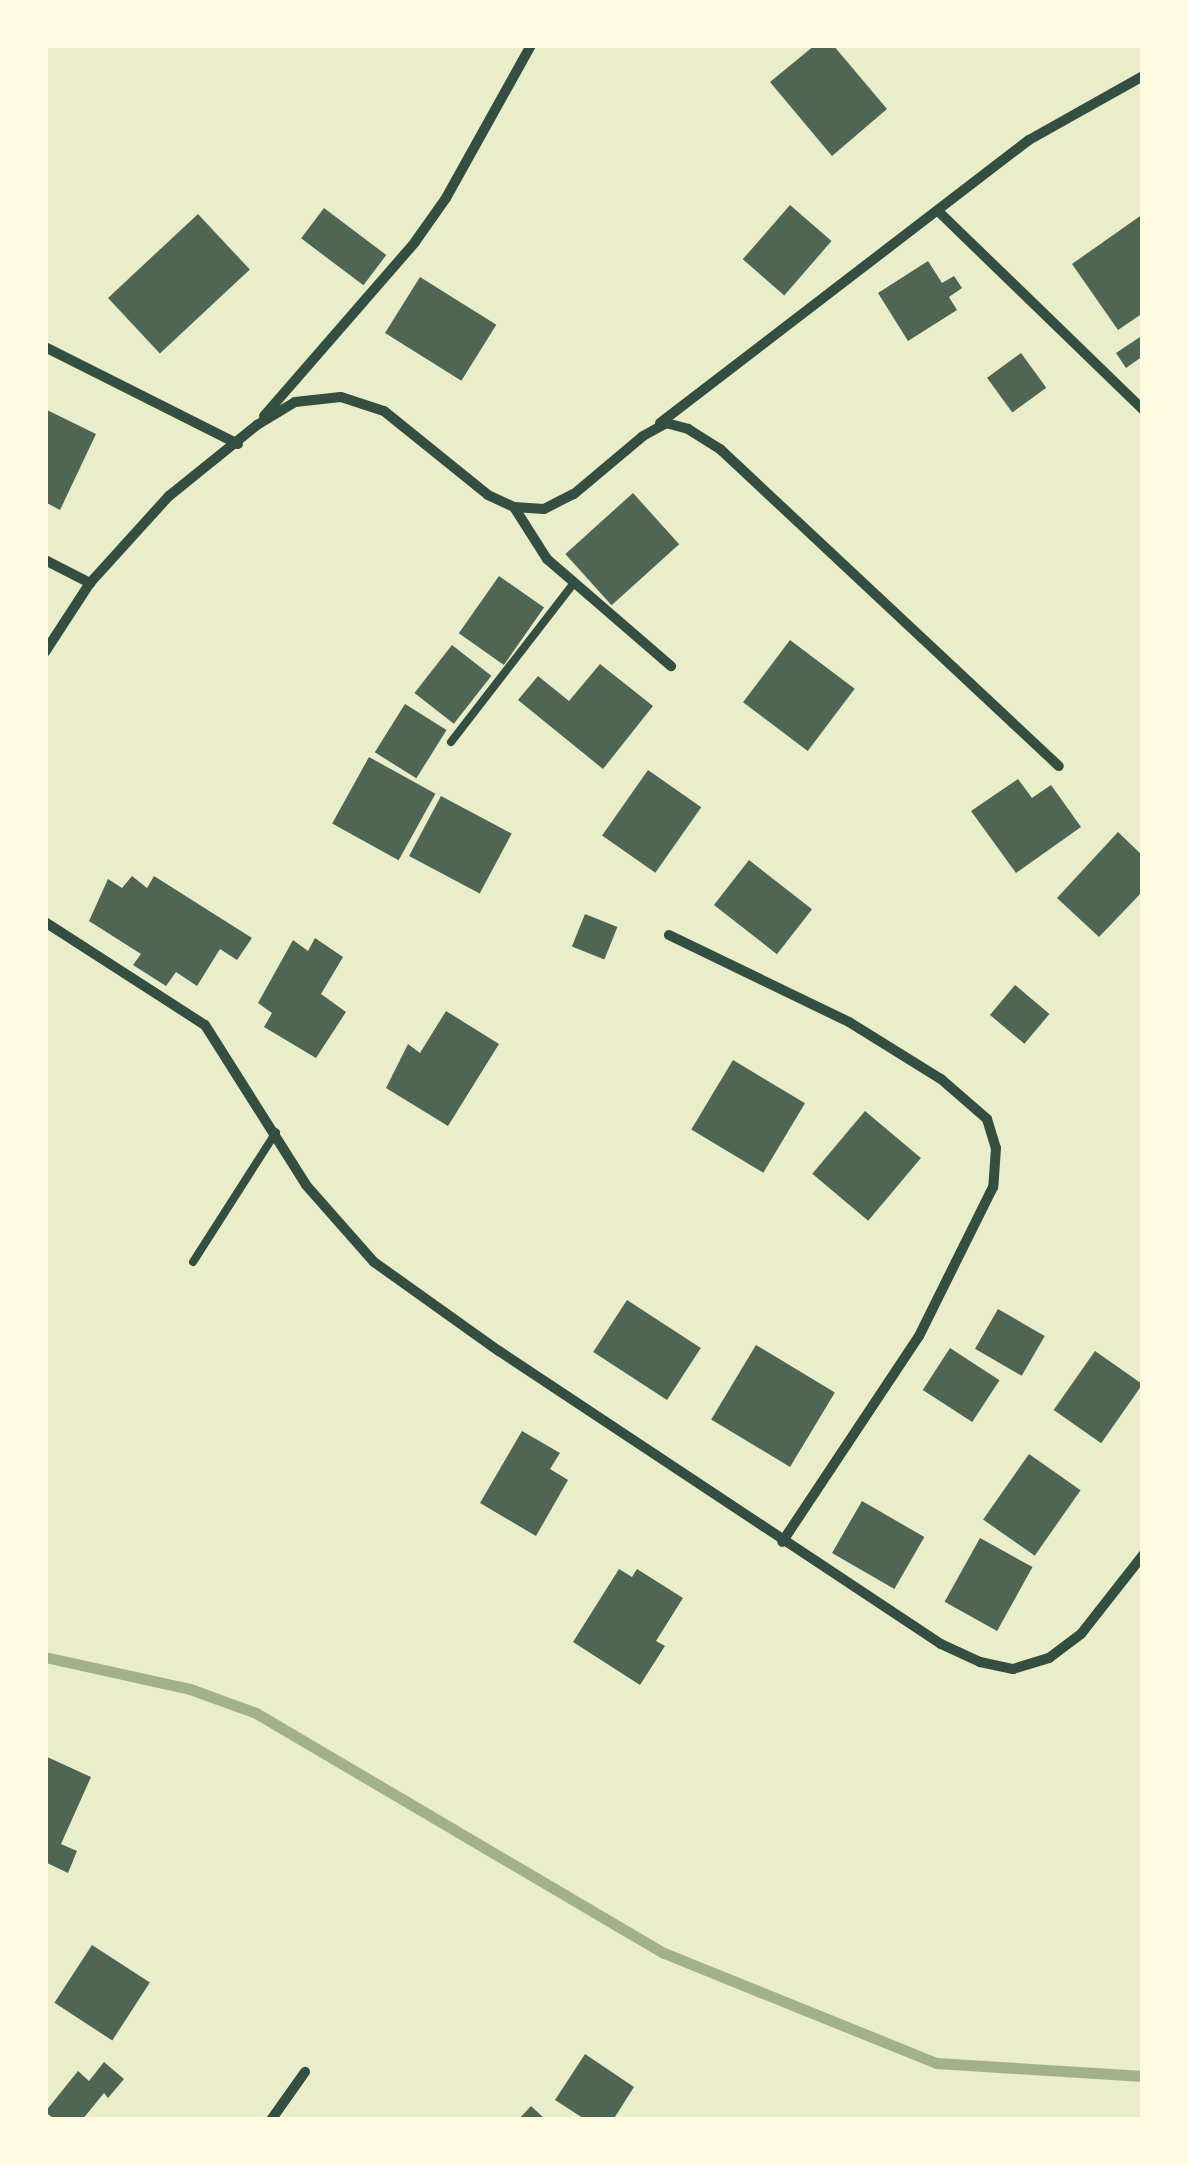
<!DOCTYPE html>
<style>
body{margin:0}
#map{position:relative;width:1188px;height:2165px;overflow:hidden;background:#e9edc9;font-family:Lora,serif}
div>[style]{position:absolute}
.stream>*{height:11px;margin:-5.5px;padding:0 5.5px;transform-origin:5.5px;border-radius:5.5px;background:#a3b18a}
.building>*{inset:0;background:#4f6655;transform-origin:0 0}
.service>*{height:8px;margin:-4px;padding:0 4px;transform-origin:4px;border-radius:4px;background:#344e41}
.minor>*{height:10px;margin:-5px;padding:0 5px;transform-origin:5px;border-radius:5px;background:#344e41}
span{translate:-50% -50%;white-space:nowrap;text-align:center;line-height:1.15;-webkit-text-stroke:10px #fefae0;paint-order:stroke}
.frame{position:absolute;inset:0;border:48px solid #fefae0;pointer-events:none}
</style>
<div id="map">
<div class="stream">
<div style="left:45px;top:1657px;width:148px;rotate:12.4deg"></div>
<div style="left:190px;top:1689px;width:70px;rotate:20deg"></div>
<div style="left:256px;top:1713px;width:473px;rotate:30.5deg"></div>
<div style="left:664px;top:1953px;width:293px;rotate:22deg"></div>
<div style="left:936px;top:2063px;width:207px;rotate:3.6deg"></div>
</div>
<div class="building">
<div style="clip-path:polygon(815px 45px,833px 45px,887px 109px,832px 156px,770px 82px)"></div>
<div style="left:790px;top:205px;width:55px;height:72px;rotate:41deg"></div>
<div style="left:324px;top:208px;width:78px;height:38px;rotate:37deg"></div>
<div style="left:198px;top:214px;width:76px;height:123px;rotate:47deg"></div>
<div style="clip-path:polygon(1143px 214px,1143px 313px,1118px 330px,1072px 264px)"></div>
<div style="clip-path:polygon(928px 261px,942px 283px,954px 276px,962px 288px,949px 297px,957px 310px,908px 341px,878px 293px)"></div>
<div style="left:420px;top:277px;width:90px;height:66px;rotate:32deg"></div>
<div style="clip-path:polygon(1143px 335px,1143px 356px,1126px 368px,1116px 353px)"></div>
<div style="left:1021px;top:353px;width:43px;height:42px;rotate:54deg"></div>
<div style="clip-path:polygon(45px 409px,96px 434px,60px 510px,45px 502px)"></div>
<div style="left:633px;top:493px;width:69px;height:91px;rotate:48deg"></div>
<div style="left:499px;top:576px;width:55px;height:70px;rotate:35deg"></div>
<div style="left:790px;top:640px;width:81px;height:78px;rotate:37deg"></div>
<div style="left:452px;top:645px;width:50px;height:61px;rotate:38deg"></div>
<div style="clip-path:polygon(600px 664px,653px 706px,603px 769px,518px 700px,538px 676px,569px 701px)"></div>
<div style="left:405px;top:704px;width:49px;height:57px;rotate:32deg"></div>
<div style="left:369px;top:757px;width:76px;height:76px;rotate:29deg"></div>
<div style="left:648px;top:770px;width:65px;height:80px;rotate:35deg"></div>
<div style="clip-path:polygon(1018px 779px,1032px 798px,1051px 785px,1081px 827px,1016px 873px,971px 811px)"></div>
<div style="left:441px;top:796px;width:80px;height:68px;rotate:28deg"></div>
<div style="clip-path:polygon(1118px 832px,1143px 856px,1143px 891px,1099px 937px,1057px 898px)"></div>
<div style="left:749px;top:860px;width:80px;height:57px;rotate:38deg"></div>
<div style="clip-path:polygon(132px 876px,147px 888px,154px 876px,252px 938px,237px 960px,220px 949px,197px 986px,176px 972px,166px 986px,133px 965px,141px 954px,89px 921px,108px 879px,122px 888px)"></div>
<div style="left:585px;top:914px;width:35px;height:35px;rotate:22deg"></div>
<div style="clip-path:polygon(315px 938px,343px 957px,321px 994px,346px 1012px,316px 1058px,264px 1027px,272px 1013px,258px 1003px,293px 940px,308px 951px)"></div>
<div style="left:1015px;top:985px;width:45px;height:39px;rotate:40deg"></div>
<div style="clip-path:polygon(446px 1011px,499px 1044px,448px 1126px,386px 1088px,408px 1044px,420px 1053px)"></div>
<div style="left:733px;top:1060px;width:84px;height:81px;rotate:31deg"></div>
<div style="left:865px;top:1111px;width:73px;height:82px;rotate:40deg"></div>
<div style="left:627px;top:1300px;width:88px;height:62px;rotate:33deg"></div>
<div style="left:998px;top:1309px;width:54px;height:46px;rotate:30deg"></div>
<div style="left:756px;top:1345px;width:92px;height:87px;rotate:31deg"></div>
<div style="left:950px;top:1348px;width:59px;height:50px;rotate:33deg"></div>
<div style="left:1095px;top:1351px;width:58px;height:72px;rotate:35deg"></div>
<div style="clip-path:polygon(522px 1431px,560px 1453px,550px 1469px,568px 1480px,536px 1536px,480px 1503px)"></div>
<div style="left:1029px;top:1454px;width:63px;height:80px;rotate:35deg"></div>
<div style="left:862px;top:1501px;width:72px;height:60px;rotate:30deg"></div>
<div style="left:980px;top:1538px;width:60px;height:73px;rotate:29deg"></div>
<div style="clip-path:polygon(619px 1569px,632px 1577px,637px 1569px,683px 1598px,656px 1641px,665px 1646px,640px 1685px,573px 1642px)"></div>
<div style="clip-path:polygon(45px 1756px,91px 1777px,61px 1844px,77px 1851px,68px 1873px,45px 1862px)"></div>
<div style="left:92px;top:1945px;width:69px;height:69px;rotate:33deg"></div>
<div style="clip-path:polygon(585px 2054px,634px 2087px,613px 2120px,586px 2120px,555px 2100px)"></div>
<div style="clip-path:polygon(104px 2062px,124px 2079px,108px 2098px,104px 2093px,82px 2120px,56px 2120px,45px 2112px,78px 2071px,89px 2081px)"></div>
<div style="clip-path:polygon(531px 2106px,546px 2120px,518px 2120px)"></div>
</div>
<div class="service">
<div style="left:451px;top:742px;width:201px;rotate:-52.3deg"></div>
<div style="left:193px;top:1262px;width:154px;rotate:-57.4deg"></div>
</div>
<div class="minor">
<div style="left:938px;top:211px;width:286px;rotate:44.1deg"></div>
<div style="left:45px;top:347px;width:216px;rotate:26.7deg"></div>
<div style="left:264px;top:416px;width:230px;rotate:-49deg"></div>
<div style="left:415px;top:242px;width:54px;rotate:-54.8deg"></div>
<div style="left:446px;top:198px;width:175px;rotate:-60.9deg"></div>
<div style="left:660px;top:423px;width:465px;rotate:-37.5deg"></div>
<div style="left:1029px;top:140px;width:131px;rotate:-29.3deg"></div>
<div style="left:514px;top:507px;width:62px;rotate:57.6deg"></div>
<div style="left:547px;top:559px;width:164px;rotate:40.8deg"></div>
<div style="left:45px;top:560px;width:51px;rotate:27.1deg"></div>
<div style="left:45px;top:652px;width:82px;rotate:-56.9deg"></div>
<div style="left:90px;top:583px;width:118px;rotate:-47.8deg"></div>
<div style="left:169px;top:496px;width:113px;rotate:-38.9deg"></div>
<div style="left:257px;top:425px;width:44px;rotate:-31.2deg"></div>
<div style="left:295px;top:402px;width:46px;rotate:-6.2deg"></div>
<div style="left:341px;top:397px;width:45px;rotate:18deg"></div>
<div style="left:384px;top:411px;width:134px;rotate:38.9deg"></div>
<div style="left:488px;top:495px;width:29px;rotate:25deg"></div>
<div style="left:514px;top:507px;width:30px;rotate:4deg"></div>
<div style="left:544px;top:509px;width:34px;rotate:-27deg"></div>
<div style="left:574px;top:494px;width:90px;rotate:-40deg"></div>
<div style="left:643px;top:436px;width:26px;rotate:-29deg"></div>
<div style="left:666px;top:423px;width:23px;rotate:15deg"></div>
<div style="left:688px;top:429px;width:38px;rotate:32deg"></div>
<div style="left:720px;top:449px;width:464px;rotate:43.1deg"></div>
<div style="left:45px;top:922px;width:190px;rotate:32.8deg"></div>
<div style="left:205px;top:1025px;width:189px;rotate:57.7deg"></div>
<div style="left:306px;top:1185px;width:103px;rotate:48.6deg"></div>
<div style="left:374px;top:1262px;width:153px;rotate:35.5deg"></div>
<div style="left:499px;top:1351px;width:530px;rotate:33.54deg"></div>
<div style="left:941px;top:1644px;width:43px;rotate:24.8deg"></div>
<div style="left:980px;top:1662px;width:34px;rotate:12deg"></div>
<div style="left:1013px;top:1669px;width:38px;rotate:-17deg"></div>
<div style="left:1049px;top:1658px;width:40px;rotate:-37deg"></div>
<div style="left:1081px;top:1634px;width:100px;rotate:-51.9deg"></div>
<div style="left:669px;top:935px;width:200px;rotate:25.8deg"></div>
<div style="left:849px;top:1022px;width:108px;rotate:31.8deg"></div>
<div style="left:941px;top:1079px;width:61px;rotate:41deg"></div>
<div style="left:987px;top:1119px;width:30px;rotate:73deg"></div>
<div style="left:996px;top:1148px;width:39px;rotate:94deg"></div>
<div style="left:993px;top:1187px;width:166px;rotate:116.4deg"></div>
<div style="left:919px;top:1336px;width:247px;rotate:123.6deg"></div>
<div style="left:271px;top:2120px;width:59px;rotate:-54.7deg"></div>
</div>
<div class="frame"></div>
</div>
